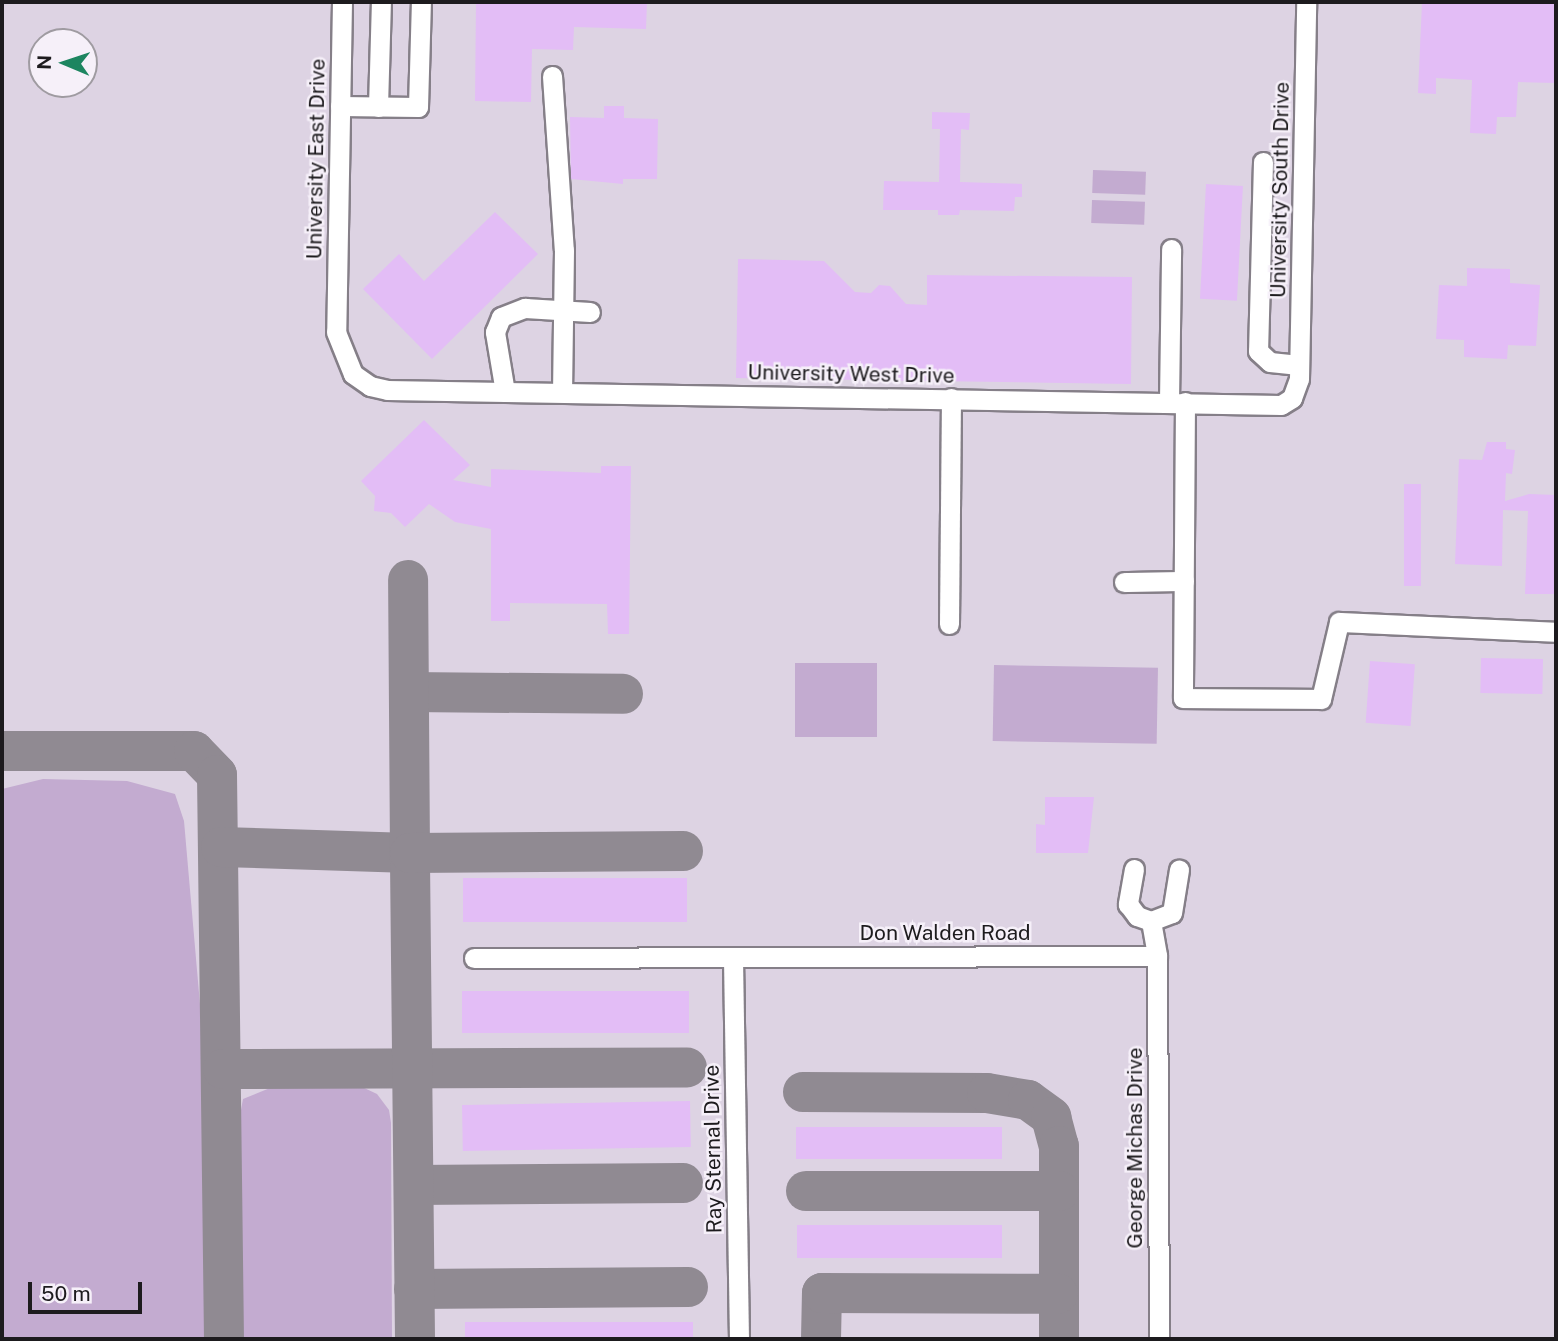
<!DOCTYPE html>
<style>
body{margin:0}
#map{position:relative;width:1558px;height:1341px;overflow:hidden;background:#e9e2ec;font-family:"Public Sans",sans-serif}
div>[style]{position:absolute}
.built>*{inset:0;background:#ddd3e3}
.green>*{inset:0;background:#c3abd0;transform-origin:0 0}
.taxiway>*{height:40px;margin:-20px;padding:0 20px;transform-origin:20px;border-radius:20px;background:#908a92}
.building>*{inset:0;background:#e3bdf6;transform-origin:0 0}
.roads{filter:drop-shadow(2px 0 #857f88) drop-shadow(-2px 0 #857f88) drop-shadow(0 2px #857f88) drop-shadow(0 -2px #857f88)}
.minor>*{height:19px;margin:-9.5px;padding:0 9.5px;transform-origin:9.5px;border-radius:9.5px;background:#fff}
span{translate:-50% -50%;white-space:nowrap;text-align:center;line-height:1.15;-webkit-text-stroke:5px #f6f0f9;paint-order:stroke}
.street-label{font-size:21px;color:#1d1b1e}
.frame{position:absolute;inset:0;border:4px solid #1d1b1e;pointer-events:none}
.north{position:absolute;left:28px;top:28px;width:70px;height:70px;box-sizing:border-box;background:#f6f0f9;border:2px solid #9f9ba1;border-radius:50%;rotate:272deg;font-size:19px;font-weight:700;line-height:28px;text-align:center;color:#1d1b1e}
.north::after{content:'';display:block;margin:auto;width:24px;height:32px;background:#1d8560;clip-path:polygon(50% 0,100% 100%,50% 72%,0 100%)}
.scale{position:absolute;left:28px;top:1282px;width:114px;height:32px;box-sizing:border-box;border:4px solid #1d1b1e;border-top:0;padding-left:9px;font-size:21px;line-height:24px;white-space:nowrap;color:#1d1b1e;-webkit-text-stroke:5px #f6f0f9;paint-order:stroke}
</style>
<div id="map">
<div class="built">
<div style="clip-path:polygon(evenodd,2px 2px,1556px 2px,1556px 1339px,2px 1339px,2px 2px,42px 42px,84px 42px,84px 84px,42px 84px,42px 42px)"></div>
</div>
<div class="green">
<div style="left:1093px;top:170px;width:53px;height:23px;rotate:2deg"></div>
<div style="left:1092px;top:200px;width:53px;height:23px;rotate:2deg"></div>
<div style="left:795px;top:663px;width:82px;height:74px"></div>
<div style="left:994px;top:665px;width:164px;height:76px;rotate:1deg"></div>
<div style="clip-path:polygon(43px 779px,127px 781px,175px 794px,184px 821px,201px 1016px,205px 1339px,2px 1339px,2px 789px)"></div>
<div style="clip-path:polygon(360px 1086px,377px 1094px,389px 1110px,391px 1123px,392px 1339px,239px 1339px,239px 1121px,243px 1099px,270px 1088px)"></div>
</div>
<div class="taxiway">
<div style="left:409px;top:692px;width:214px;rotate:0.5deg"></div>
<div style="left:2px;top:751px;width:192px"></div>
<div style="left:194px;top:751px;width:33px;rotate:46deg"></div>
<div style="left:217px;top:775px;width:564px;rotate:89.29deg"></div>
<div style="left:221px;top:847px;width:189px;rotate:1.8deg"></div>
<div style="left:410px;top:853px;width:273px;rotate:-90.4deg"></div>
<div style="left:223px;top:1069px;width:464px;rotate:-0.2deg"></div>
<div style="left:803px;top:1092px;width:184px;rotate:0.3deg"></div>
<div style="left:987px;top:1093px;width:42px;rotate:9.7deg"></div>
<div style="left:1028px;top:1100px;width:29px;rotate:36deg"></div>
<div style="left:1051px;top:1117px;width:30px;rotate:75deg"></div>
<div style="left:1059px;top:1146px;width:193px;rotate:90deg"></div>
<div style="left:414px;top:1185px;width:269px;rotate:-0.4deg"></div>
<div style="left:806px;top:1191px;width:253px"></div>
<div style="left:414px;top:1289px;width:274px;rotate:-0.4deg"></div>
<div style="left:415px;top:1339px;width:486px;rotate:-90.6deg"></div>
<div style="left:410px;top:853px;width:273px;rotate:-0.4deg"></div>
<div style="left:821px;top:1339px;width:46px;rotate:-88.8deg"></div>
<div style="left:822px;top:1293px;width:236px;rotate:0.2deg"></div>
</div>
<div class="building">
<div style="clip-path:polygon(476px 2px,647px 2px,646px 29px,574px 27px,573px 50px,532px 49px,531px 102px,475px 101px)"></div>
<div style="clip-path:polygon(1422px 2px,1556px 2px,1556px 83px,1518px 82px,1516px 117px,1497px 117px,1496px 134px,1470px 133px,1472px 80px,1436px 78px,1436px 94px,1418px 93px)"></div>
<div style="clip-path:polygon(604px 106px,624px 106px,624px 118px,658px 119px,657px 179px,623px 179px,623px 184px,571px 179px,570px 117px,604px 118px)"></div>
<div style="clip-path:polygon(932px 112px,970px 113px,969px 130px,961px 129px,960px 182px,1022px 184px,1022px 197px,1015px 197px,1014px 211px,960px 210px,959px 215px,938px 215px,938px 210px,883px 210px,884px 181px,939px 182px,940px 129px,932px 129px)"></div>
<div style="left:1206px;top:184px;width:37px;height:115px;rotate:3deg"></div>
<div style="clip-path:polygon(495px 212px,538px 254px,432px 359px,363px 289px,399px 254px,424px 281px)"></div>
<div style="clip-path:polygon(738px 259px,824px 261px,855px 292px,871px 293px,879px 285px,890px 286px,906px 304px,927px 305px,927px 275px,1132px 277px,1131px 384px,736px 378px)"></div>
<div style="clip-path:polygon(1467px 268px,1510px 269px,1510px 283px,1540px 285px,1536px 346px,1508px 345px,1507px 359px,1464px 357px,1464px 340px,1436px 339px,1439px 285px,1467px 286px)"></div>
<div style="clip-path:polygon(424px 420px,470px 465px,453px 480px,491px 487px,491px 469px,601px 473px,601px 466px,631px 466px,629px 634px,608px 634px,607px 604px,510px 603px,510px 621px,491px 621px,491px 529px,455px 522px,429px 504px,405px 527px,391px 513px,374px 511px,375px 496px,361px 481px)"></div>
<div style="clip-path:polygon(1487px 442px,1506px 442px,1506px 449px,1515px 450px,1512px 474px,1506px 473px,1505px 501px,1529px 494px,1556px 495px,1556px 594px,1525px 594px,1528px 511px,1503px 510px,1502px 566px,1455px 564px,1459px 459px,1482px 460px)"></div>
<div style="left:1404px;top:484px;width:17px;height:102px"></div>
<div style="left:1481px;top:658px;width:62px;height:35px;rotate:1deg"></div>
<div style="left:1370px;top:661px;width:45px;height:62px;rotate:4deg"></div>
<div style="clip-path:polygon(1045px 797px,1094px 797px,1088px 853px,1036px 853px,1036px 824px,1045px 825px)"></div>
<div style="left:687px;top:878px;width:44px;height:224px;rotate:90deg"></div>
<div style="left:689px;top:991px;width:42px;height:227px;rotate:90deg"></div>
<div style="left:690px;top:1101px;width:46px;height:228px;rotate:89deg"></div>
<div style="left:1002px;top:1127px;width:32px;height:206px;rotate:90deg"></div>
<div style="left:1002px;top:1225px;width:33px;height:205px;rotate:90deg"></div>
<div style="left:693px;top:1322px;width:17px;height:228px;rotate:90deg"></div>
</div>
<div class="roads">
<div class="minor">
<div style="left:342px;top:2px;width:330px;rotate:91deg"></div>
<div style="left:336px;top:332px;width:45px;rotate:68deg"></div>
<div style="left:353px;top:374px;width:21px;rotate:35deg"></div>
<div style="left:370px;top:386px;width:17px;rotate:13deg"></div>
<div style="left:387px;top:390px;width:894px;rotate:0.96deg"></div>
<div style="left:1281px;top:405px;width:13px;rotate:-32deg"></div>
<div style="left:1292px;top:398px;width:20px;rotate:-70deg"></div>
<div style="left:1299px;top:379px;width:377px;rotate:-88.9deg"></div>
<div style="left:552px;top:76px;width:174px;rotate:86.1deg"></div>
<div style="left:564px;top:250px;width:142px;rotate:90.8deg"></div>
<div style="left:340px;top:106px;width:78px;rotate:0.7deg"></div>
<div style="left:418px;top:107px;width:105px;rotate:-88.4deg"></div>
<div style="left:378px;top:107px;width:105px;rotate:-88.4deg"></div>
<div style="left:1263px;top:162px;width:189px;rotate:91.5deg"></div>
<div style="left:1258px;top:351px;width:16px;rotate:43deg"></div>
<div style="left:1270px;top:362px;width:29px;rotate:6deg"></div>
<div style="left:505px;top:392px;width:61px;rotate:-99.5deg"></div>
<div style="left:495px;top:332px;width:16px;rotate:-68deg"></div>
<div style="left:501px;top:317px;width:26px;rotate:-21deg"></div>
<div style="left:525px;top:308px;width:65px;rotate:3.5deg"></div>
<div style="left:1169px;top:401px;width:152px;rotate:-89.2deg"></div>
<div style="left:1185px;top:402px;width:296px;rotate:90.4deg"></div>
<div style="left:1183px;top:698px;width:138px;rotate:0.4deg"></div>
<div style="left:1321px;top:699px;width:79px;rotate:-76.8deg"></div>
<div style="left:1339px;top:622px;width:217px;rotate:2.6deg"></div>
<div style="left:1124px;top:582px;width:60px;rotate:-1deg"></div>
<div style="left:949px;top:624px;width:226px;rotate:-89.5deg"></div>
<div style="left:1134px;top:869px;width:36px;rotate:100deg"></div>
<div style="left:1128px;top:904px;width:15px;rotate:53deg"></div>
<div style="left:1137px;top:916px;width:15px;rotate:20deg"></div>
<div style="left:1151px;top:921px;width:22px;rotate:-21deg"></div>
<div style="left:1172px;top:913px;width:44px;rotate:-80.8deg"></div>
<div style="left:1151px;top:921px;width:36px;rotate:80deg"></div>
<div style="left:1157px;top:956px;width:383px;rotate:89.7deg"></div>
<div style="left:474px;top:958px;width:683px;rotate:-0.17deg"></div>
<div style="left:733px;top:958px;width:381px;rotate:89.1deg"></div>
</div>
</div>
<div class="street-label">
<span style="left:316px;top:159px;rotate:-89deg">University East Drive</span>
<span style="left:1280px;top:190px;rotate:-89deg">University South Drive</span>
<span style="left:851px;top:374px;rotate:1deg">University West Drive</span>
<span style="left:945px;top:933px">Don Walden Road</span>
<span style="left:1135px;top:1148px;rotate:-90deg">George Michas Drive</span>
<span style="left:713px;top:1149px;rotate:-91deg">Ray Sternal Drive</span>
</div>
<div class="frame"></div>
<div class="north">N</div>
<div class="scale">50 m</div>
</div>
